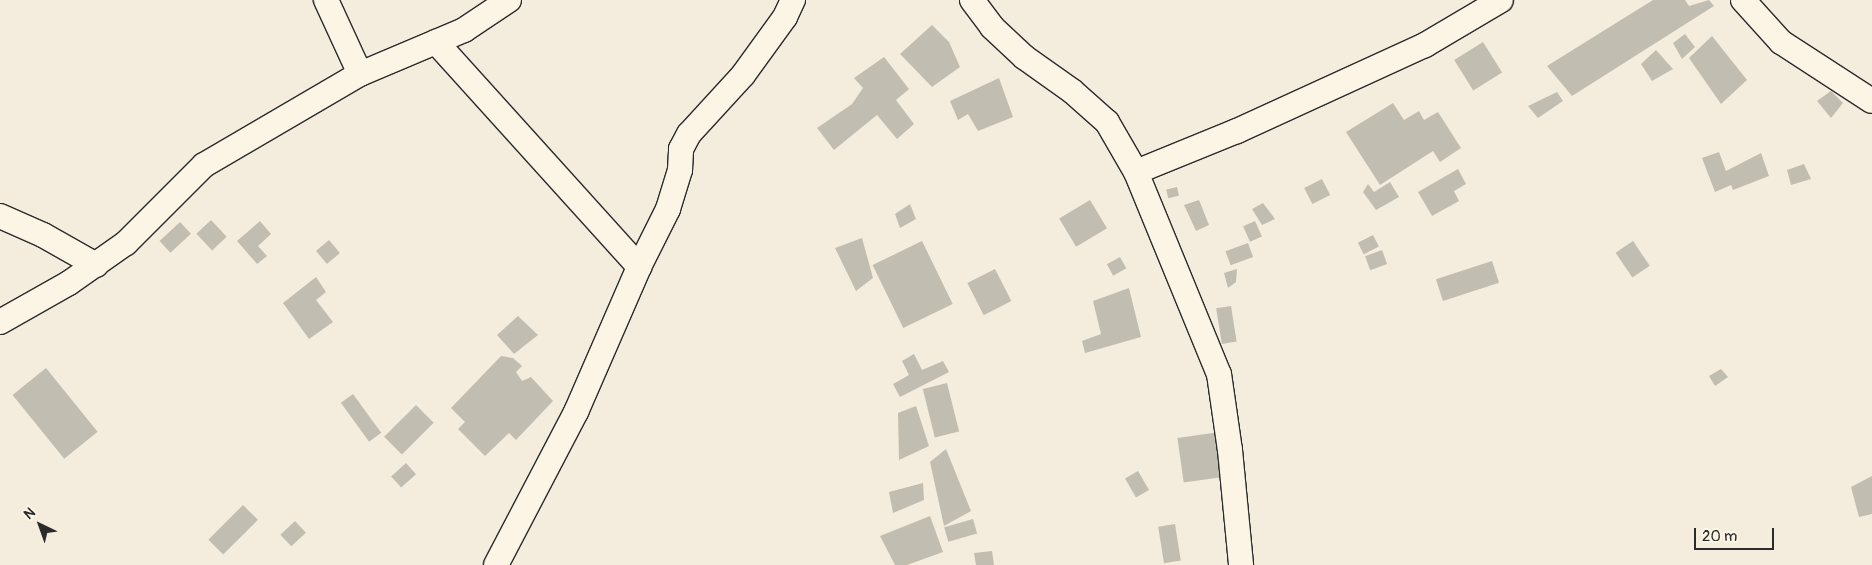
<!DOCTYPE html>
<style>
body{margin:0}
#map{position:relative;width:1872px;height:565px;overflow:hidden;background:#f4edde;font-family:Pangolin,sans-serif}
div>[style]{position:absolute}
.building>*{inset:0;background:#c2bdb1;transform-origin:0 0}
.roads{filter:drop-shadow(1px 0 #2b2b2b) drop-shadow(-1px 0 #2b2b2b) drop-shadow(0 1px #2b2b2b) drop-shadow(0 -1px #2b2b2b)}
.minor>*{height:24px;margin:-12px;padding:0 12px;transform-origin:12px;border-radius:12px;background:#fcf5e5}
span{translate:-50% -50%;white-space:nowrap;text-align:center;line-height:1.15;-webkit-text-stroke:4.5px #fcf5e5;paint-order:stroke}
.north{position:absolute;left:15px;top:500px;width:50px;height:50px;-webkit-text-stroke:4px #fcf5e5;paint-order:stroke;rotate:318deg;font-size:14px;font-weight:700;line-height:20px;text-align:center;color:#2b2b2b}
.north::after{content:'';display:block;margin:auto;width:18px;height:22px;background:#2b2b2b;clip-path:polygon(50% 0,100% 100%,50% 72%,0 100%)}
.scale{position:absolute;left:1694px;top:528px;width:80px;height:22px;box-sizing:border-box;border:2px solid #2b2b2b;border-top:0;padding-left:6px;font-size:15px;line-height:18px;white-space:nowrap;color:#2b2b2b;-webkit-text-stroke:4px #fcf5e5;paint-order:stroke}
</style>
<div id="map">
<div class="building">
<div style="clip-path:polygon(1653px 0,1685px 0,1689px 6px,1709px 0,1714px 6px,1572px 96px,1547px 66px)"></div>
<div style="clip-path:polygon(932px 25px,949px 42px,960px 67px,932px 87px,900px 54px)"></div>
<div style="clip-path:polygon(1685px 34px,1695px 47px,1682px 59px,1673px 43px)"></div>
<div style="clip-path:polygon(1712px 36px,1747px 80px,1721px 104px,1689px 58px)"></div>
<div style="left:1483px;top:42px;width:36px;height:34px;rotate:58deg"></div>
<div style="clip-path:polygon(1656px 50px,1673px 69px,1652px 81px,1641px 64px)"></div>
<div style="clip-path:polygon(884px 57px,909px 89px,896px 100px,914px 124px,897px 139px,877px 115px,834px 150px,817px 128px,852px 104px,863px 88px,854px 78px)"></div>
<div style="clip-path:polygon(999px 78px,1013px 117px,978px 131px,968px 114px,958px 120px,950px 101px)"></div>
<div style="clip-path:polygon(1831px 91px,1843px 103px,1831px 118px,1817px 101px)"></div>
<div style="clip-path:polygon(1557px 92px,1563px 101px,1538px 118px,1528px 106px)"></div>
<div style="clip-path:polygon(1393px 103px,1404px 120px,1419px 111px,1424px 120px,1438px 112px,1461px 148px,1440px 162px,1433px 151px,1380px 185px,1346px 132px)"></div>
<div style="clip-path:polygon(1719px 152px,1726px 171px,1761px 153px,1769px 176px,1733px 190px,1731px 185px,1715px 192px,1702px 158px)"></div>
<div style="clip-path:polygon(1804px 164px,1811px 179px,1791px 185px,1787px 170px)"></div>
<div style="clip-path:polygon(1458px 169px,1466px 184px,1454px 191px,1459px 201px,1432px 216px,1418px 192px)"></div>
<div style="left:1322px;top:179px;width:18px;height:20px;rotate:63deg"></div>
<div style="clip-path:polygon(1390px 182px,1399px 197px,1376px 210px,1363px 192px,1368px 184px,1374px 192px)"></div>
<div style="left:1177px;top:187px;width:9px;height:11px;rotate:77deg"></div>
<div style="left:1090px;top:200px;width:33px;height:36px;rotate:59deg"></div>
<div style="clip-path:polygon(1199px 200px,1209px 225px,1196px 231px,1184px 205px)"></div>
<div style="clip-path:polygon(1263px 203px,1275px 219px,1262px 225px,1252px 209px)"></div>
<div style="clip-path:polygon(910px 204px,916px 219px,900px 228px,895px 214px)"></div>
<div style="left:211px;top:220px;width:23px;height:20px;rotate:47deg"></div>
<div style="clip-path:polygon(260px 221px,271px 234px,258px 246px,267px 256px,257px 264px,237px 241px)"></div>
<div style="left:1255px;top:221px;width:17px;height:13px;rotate:66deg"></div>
<div style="left:180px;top:222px;width:16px;height:28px;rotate:47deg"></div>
<div style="left:1373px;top:235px;width:13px;height:17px;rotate:63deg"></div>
<div style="clip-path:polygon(862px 238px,873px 278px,856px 291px,835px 248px)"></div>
<div style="left:329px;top:240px;width:17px;height:17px;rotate:50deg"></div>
<div style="left:922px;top:241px;width:70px;height:55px;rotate:64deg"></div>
<div style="left:1633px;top:241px;width:30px;height:21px;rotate:56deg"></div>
<div style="left:1248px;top:243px;width:15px;height:24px;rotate:70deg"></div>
<div style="left:1382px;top:250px;width:15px;height:18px;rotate:70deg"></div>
<div style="left:1120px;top:257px;width:13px;height:15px;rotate:61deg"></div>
<div style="left:1492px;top:261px;width:23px;height:59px;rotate:72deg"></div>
<div style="left:995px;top:269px;width:36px;height:31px;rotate:63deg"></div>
<div style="clip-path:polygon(1237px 269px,1236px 282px,1228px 288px,1224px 273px)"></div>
<div style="clip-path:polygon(316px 277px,326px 292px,316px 300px,333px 322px,309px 339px,283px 303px)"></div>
<div style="clip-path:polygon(1129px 288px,1141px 337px,1085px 353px,1082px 341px,1101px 334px,1093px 301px)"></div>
<div style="left:1231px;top:306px;width:36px;height:15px;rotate:81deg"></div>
<div style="clip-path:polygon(518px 316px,538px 335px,514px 354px,497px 335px)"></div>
<div style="clip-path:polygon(914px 354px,922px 370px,943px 361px,949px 372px,900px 397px,893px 384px,909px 375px,902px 361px)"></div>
<div style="clip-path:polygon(501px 356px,513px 358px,522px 366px,516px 372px,522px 381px,531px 377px,553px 401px,516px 440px,509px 433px,485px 456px,458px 429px,465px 422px,451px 408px)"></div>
<div style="left:46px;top:368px;width:82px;height:43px;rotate:51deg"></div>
<div style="clip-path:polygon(1721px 369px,1728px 377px,1715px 386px,1709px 376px)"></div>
<div style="left:947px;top:383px;width:50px;height:25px;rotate:76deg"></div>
<div style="left:353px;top:394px;width:48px;height:15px;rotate:54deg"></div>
<div style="left:416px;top:405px;width:25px;height:45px;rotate:45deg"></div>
<div style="clip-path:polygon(916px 406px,929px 446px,899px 460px,898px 413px)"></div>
<div style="left:1220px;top:432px;width:45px;height:43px;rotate:82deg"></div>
<div style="clip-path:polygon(946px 449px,971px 511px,944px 526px,930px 462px)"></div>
<div style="left:406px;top:463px;width:15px;height:20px;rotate:48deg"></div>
<div style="left:1138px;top:471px;width:22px;height:15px;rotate:60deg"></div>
<div style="clip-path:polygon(1872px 476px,1872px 514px,1859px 517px,1851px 487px)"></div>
<div style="clip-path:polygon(923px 483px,924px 500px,893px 513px,889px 492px)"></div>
<div style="left:243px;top:505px;width:21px;height:49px;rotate:45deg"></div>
<div style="clip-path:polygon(930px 516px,943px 552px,907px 565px,895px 565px,880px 536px)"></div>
<div style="left:973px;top:519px;width:15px;height:30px;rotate:74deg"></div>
<div style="left:295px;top:521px;width:16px;height:20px;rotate:47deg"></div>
<div style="left:1175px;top:524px;width:37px;height:17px;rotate:81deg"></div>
<div style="clip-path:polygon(992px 551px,994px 565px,976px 565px,974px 553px)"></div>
</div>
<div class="roads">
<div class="minor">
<div style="left:326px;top:0;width:81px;rotate:65.3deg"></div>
<div style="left:972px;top:0;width:34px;rotate:53deg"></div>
<div style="left:992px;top:27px;width:44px;rotate:43.2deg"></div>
<div style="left:1024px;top:57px;width:59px;rotate:35.3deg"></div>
<div style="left:1072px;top:91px;width:47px;rotate:41.5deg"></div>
<div style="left:1107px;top:122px;width:58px;rotate:59.9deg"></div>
<div style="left:1136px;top:172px;width:218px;rotate:67.7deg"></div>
<div style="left:1219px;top:374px;width:77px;rotate:81.8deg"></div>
<div style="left:1230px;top:450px;width:116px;rotate:84.5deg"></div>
<div style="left:1743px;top:0;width:57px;rotate:47.9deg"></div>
<div style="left:1781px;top:42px;width:108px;rotate:33deg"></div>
<div style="left:436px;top:42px;width:303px;rotate:47.9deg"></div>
<div style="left:1136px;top:172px;width:109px;rotate:-22.1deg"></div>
<div style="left:1237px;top:131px;width:207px;rotate:-24.6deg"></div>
<div style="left:1425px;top:45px;width:88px;rotate:-30.6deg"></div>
<div style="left:0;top:216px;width:47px;rotate:23.8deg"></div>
<div style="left:43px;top:235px;width:61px;rotate:29.5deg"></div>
<div style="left:0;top:322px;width:79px;rotate:-29.5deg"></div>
<div style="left:69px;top:283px;width:70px;rotate:-35.1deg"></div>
<div style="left:126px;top:243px;width:110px;rotate:-45deg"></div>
<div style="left:204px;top:165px;width:181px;rotate:-30.3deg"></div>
<div style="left:360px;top:74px;width:113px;rotate:-22.9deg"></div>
<div style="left:464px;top:30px;width:54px;rotate:-33.7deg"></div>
<div style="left:496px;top:565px;width:173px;rotate:-62.4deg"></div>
<div style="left:576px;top:412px;width:158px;rotate:-66.5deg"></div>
<div style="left:639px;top:267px;width:65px;rotate:-63.4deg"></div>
<div style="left:668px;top:209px;width:41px;rotate:-72.9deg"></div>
<div style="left:680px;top:170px;width:21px;rotate:-87deg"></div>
<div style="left:681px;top:149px;width:17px;rotate:-62deg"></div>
<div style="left:689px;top:134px;width:80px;rotate:-47.5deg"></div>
<div style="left:743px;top:75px;width:72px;rotate:-54.1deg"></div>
<div style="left:785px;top:17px;width:19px;rotate:-65deg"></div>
</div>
</div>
<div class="north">N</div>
<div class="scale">20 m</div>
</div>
